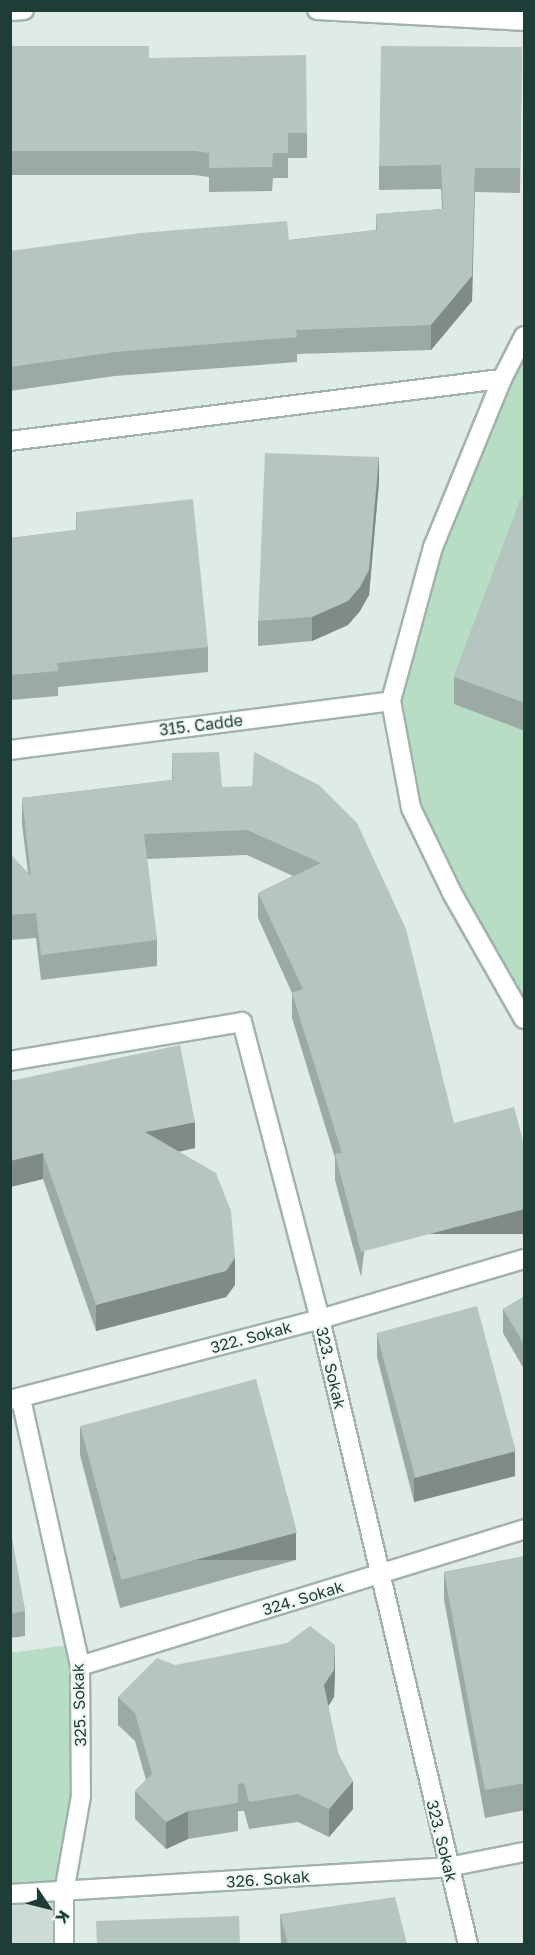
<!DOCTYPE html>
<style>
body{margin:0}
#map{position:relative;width:535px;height:1955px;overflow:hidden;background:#dfebe7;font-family:"Golos Text",sans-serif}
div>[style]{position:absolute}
.built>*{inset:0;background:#cddbd6;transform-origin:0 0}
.green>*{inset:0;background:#b7dec5}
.roads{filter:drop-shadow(2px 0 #a2b3af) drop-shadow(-2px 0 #a2b3af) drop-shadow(0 2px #a2b3af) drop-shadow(0 -2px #a2b3af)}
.minor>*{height:18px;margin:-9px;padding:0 9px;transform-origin:9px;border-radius:9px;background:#fff}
.wall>*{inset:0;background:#9caaa5}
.shaded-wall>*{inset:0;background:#7f8b86;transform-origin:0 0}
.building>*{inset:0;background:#b5c6c0;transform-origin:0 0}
span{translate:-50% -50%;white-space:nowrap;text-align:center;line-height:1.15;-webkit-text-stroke:4.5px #f0f8f5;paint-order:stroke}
.street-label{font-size:16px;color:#1f3d37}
.frame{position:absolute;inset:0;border:12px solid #1f3d37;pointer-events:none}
.north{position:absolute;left:18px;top:1877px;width:60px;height:60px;-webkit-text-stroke:4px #f0f8f5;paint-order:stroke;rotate:125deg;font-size:16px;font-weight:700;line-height:24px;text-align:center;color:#1f3d37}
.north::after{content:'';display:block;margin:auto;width:21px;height:27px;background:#1f3d37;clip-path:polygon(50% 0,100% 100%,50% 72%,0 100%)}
</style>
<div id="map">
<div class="built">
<div style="left:64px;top:1892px;width:52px;height:54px;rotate:90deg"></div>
</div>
<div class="green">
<div style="clip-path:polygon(524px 336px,524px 1019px,411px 808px,391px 701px,406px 640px)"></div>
<div style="clip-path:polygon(75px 1644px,81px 1796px,64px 1892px,11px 1894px,10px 1653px)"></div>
</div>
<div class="roads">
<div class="minor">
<div style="left:317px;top:10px;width:207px;rotate:3deg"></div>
<div style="left:10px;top:11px;width:14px;rotate:-4deg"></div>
<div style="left:524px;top:336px;width:48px;rotate:117.1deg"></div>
<div style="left:502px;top:379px;width:182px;rotate:112.3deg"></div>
<div style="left:433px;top:547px;width:160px;rotate:105.3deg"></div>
<div style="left:391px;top:701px;width:109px;rotate:79.4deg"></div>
<div style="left:411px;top:808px;width:94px;rotate:64.2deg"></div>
<div style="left:452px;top:893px;width:145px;rotate:60.3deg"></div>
<div style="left:10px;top:441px;width:496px;rotate:-7.2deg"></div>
<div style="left:10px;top:750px;width:384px;rotate:-7.3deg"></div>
<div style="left:10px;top:1061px;width:235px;rotate:-9.5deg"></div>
<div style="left:242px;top:1022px;width:307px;rotate:75.3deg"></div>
<div style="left:320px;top:1319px;width:642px;rotate:76.68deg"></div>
<div style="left:21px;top:1399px;width:273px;rotate:77.5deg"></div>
<div style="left:80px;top:1666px;width:130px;rotate:89.6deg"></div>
<div style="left:81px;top:1796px;width:97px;rotate:100deg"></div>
<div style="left:64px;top:1892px;width:52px;rotate:90deg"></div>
<div style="left:10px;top:1400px;width:320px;rotate:-14.6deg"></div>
<div style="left:320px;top:1319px;width:213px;rotate:-16.4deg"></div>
<div style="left:80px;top:1666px;width:465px;rotate:-17.1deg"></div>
<div style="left:10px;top:1894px;width:439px;rotate:-3.5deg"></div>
<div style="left:448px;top:1867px;width:77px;rotate:-11.2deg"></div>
</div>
</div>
<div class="wall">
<div style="clip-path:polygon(10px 46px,149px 58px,307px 133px,307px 158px,288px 158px,288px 178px,273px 178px,272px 191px,209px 192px,209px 177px,195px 175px,10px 175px)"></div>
<div style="clip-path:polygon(522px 47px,520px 193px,475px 192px,472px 301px,431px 350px,297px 354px,297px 362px,115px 376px,10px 391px,10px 251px,289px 240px,376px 230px,376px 214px,442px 209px,441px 189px,379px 190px,379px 166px)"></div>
<div style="clip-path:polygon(379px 482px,369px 595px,360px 611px,348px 625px,312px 641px,258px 646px,258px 621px)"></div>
<div style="clip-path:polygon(525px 488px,525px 731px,454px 704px,454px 677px)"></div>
<div style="clip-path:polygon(76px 512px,208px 647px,208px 672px,58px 687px,58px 696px,10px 700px,10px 538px,76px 530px)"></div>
<div style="clip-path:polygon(172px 753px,222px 787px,406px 929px,361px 1277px,335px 1180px,335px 1158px,292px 1018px,292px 993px,258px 918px,258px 893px,293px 876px,247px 855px,147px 859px,157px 940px,157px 966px,41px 980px,36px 938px,10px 940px,10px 854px,28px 873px,22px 824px,22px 798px,172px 780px)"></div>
<div style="clip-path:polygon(10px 1081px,195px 1148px,178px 1152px,235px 1285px,226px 1297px,96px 1331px,43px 1179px,10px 1187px)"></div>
<div style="clip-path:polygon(525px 1296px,525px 1371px,503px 1333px,503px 1309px)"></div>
<div style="clip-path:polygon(377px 1333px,515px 1476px,414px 1502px,377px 1357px)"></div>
<div style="clip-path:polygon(80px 1427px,296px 1560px,120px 1608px,80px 1455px)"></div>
<div style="clip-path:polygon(10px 1528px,25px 1611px,25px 1636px,10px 1638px)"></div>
<div style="clip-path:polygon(525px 1556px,525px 1810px,485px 1818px,444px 1600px,444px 1572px)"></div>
<div style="clip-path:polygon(175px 1665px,335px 1673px,334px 1697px,328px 1706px,338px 1753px,353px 1809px,329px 1837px,298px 1822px,249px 1829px,244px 1811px,238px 1811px,238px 1831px,188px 1839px,166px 1849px,135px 1819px,135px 1791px,146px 1780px,135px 1741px,118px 1725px,118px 1697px)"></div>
<div style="clip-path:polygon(280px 1914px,407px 1944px,281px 1944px)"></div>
</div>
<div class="shaded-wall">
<div style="clip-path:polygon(475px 168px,472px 301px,431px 350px,431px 325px)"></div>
<div style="clip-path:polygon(379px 457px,379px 482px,369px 595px,360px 611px,348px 625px,312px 641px,312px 617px)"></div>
<div style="clip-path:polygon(195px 1122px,195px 1148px,145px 1159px,145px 1132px)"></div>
<div style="clip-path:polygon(43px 1153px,43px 1179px,10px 1187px,10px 1161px)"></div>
<div style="left:525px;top:1209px;width:25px;height:170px;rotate:90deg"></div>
<div style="clip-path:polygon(235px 1258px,235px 1285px,226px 1297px,96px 1331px,96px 1305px)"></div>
<div style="clip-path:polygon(515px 1451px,515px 1476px,414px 1502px,414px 1478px)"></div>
<div style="left:296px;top:1533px;width:27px;height:182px;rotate:90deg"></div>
<div style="clip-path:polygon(335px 1645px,335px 1673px,334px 1697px,324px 1713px,324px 1685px)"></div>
<div style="clip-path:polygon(353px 1781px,353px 1809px,329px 1837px,329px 1809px)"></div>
<div style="clip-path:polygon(188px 1811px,188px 1839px,166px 1849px,166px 1822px)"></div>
</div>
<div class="building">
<div style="clip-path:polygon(10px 46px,149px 46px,149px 58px,306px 55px,307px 133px,288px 133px,288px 153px,273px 153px,272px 167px,209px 168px,209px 153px,195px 151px,10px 151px)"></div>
<div style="clip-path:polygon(381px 46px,522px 47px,520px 168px,475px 168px,472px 276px,431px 325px,296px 330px,297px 337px,115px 352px,10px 367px,10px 251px,141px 233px,287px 221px,289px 240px,377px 230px,376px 214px,443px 209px,441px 165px,379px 166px)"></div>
<div style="clip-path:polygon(265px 453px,379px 457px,369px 570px,360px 587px,348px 601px,312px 617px,258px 621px)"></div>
<div style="clip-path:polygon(525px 488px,525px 703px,454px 677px)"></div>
<div style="clip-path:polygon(193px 499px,208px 647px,57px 663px,58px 671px,10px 675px,10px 538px,77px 530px,76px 512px)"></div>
<div style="clip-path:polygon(219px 752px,222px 787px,252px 786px,254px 752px,319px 785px,357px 823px,406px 929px,454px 1123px,514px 1107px,525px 1148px,525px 1209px,361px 1252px,335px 1154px,342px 1153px,292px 993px,303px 989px,258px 893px,321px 863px,247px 830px,144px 834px,157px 940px,41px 955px,36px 913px,10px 915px,10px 854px,31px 876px,22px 798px,173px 780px,172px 753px)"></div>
<div style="clip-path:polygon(180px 1045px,195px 1122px,145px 1132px,216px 1173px,231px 1211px,235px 1258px,226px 1271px,96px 1305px,43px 1153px,10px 1161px,10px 1081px)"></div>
<div style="clip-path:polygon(525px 1296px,525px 1346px,503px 1309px)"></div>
<div style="left:477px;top:1306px;width:150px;height:104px;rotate:75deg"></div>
<div style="left:256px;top:1379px;width:159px;height:182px;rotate:75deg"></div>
<div style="clip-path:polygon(10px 1528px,25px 1611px,10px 1614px)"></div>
<div style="clip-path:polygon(525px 1556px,525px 1783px,485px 1790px,444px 1572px)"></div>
<div style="clip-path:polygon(310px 1626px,335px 1645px,334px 1670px,324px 1685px,338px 1753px,353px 1781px,329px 1809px,298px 1794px,249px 1802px,244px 1783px,238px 1784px,238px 1803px,188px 1811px,166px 1822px,135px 1791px,152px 1774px,135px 1713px,118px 1697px,157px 1658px,175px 1665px,287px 1643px)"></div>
<div style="clip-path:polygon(395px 1897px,407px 1944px,288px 1944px,280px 1914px)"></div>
<div style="left:239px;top:1916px;width:28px;height:143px;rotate:88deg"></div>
</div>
<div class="street-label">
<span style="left:201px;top:725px;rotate:-7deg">315. Cadde</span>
<span style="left:251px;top:1337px;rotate:-15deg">322. Sokak</span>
<span style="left:331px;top:1368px;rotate:77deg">323. Sokak</span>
<span style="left:303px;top:1598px;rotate:-17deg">324. Sokak</span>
<span style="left:79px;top:1705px;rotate:-92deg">325. Sokak</span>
<span style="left:442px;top:1841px;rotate:76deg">323. Sokak</span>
<span style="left:268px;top:1879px;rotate:-4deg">326. Sokak</span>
</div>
<div class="frame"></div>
<div class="north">K</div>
</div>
